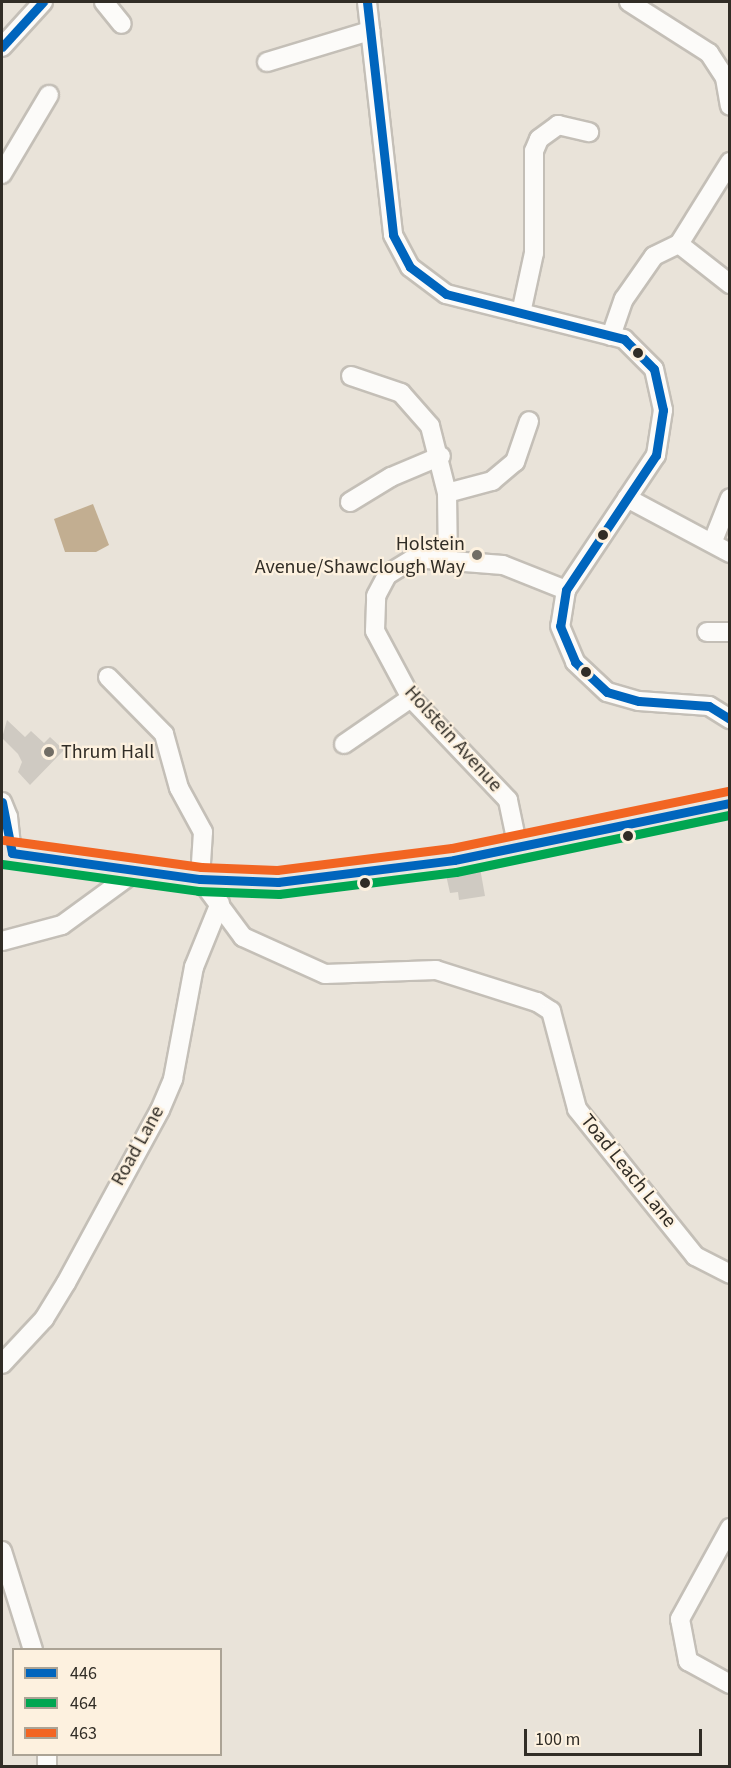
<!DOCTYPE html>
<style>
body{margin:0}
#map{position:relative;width:731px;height:1768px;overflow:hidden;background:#e9e3d9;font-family:"Source Sans 3",sans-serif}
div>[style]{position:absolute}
.water>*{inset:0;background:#c2ae91}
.building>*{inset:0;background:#cfcac2}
.roads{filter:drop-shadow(2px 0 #c4bfb7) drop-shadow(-2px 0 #c4bfb7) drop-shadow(0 2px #c4bfb7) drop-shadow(0 -2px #c4bfb7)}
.minor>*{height:18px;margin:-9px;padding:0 9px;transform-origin:9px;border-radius:9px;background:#fcfbf9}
.major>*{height:22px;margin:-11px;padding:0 11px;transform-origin:11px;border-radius:11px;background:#ebe6de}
.bus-1>*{height:9px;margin:-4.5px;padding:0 4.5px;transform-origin:4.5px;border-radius:4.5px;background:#0065bd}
.bus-2>*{height:9px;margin:-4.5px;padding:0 4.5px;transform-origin:4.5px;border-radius:4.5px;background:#00a651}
.bus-3>*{height:9px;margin:-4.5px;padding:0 4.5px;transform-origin:4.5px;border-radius:4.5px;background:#f26522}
.dots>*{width:16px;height:16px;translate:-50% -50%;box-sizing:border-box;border:3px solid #fdf1df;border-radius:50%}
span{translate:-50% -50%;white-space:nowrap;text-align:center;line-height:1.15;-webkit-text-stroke:4.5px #fdf1df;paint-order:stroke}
.poi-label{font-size:20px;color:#312d26}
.right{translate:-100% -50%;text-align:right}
.left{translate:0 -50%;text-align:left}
.street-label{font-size:20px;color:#312d26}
.frame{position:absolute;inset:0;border:3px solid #312d26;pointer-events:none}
.legend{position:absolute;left:12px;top:1648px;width:210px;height:108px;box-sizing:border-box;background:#fdf1df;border:2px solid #aba395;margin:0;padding:8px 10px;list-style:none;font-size:18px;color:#312d26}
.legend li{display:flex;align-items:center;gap:12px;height:30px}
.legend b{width:30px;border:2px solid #aba395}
.scale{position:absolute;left:524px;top:1729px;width:178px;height:27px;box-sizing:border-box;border:3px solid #312d26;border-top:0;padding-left:8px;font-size:18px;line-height:21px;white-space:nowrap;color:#312d26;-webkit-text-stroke:4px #fdf1df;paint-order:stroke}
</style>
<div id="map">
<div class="water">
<div style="clip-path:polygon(93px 504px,109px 545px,96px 552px,65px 552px,54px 519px)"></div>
</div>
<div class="building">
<div style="clip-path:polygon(7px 720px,25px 737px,31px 731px,44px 743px,50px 737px,64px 750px,30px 785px,18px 772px,22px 762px,18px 754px,2px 738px)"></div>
<div style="clip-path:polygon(480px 868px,485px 896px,459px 900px,458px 892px,450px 893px,446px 875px)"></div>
</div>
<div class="roads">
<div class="minor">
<div style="left:104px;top:2px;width:28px;rotate:51deg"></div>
<div style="left:367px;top:2px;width:234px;rotate:83.6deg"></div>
<div style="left:393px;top:235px;width:36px;rotate:62deg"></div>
<div style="left:410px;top:267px;width:45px;rotate:36.9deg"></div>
<div style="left:446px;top:294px;width:184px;rotate:14.2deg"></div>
<div style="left:624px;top:339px;width:42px;rotate:45deg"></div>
<div style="left:654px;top:369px;width:42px;rotate:77.6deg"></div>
<div style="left:663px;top:410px;width:46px;rotate:98.8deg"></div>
<div style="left:656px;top:455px;width:162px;rotate:123.7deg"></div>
<div style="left:566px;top:590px;width:36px;rotate:99deg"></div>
<div style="left:560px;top:626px;width:39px;rotate:67deg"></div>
<div style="left:575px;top:662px;width:44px;rotate:43.2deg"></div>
<div style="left:607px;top:692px;width:33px;rotate:16deg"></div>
<div style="left:639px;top:701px;width:70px;rotate:4.1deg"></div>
<div style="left:709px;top:706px;width:25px;rotate:32deg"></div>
<div style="left:629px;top:2px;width:95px;rotate:32.5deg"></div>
<div style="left:709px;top:53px;width:30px;rotate:57deg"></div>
<div style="left:725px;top:78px;width:28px;rotate:80deg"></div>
<div style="left:2px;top:47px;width:61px;rotate:-47.7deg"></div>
<div style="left:267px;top:62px;width:108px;rotate:-16.8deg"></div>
<div style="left:2px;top:174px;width:92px;rotate:-59.3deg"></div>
<div style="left:679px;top:244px;width:65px;rotate:38.1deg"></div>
<div style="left:521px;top:313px;width:61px;rotate:-77.8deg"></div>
<div style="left:534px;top:253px;width:102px;rotate:-90deg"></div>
<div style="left:534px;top:151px;width:13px;rotate:-67deg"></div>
<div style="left:539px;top:139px;width:24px;rotate:-36deg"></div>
<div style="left:558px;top:125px;width:32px;rotate:13deg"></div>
<div style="left:611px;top:336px;width:39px;rotate:-71deg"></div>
<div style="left:624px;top:299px;width:52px;rotate:-55.1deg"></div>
<div style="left:654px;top:256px;width:28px;rotate:-26deg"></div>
<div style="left:679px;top:244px;width:97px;rotate:-58.1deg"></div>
<div style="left:351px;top:376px;width:53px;rotate:18.8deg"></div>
<div style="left:401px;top:393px;width:44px;rotate:48.7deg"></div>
<div style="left:430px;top:426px;width:69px;rotate:75.8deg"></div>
<div style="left:447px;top:493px;width:68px;rotate:89.2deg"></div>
<div style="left:447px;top:493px;width:47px;rotate:-14.9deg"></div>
<div style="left:492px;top:481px;width:30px;rotate:-40deg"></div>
<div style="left:515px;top:462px;width:43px;rotate:-71.1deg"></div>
<div style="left:627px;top:498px;width:117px;rotate:28.1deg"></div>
<div style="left:350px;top:502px;width:48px;rotate:-31.4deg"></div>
<div style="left:391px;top:477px;width:54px;rotate:-22.8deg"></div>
<div style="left:713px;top:541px;width:46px;rotate:-68.4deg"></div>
<div style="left:707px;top:632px;width:23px"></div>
<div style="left:108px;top:677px;width:80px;rotate:45.5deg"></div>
<div style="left:164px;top:734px;width:56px;rotate:74.5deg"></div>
<div style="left:179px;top:788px;width:50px;rotate:61.4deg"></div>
<div style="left:203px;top:832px;width:47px;rotate:93.7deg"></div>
<div style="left:200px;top:879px;width:72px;rotate:53.4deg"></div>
<div style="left:243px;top:937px;width:90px;rotate:24.3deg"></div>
<div style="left:325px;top:974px;width:111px;rotate:-2.1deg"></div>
<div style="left:436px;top:970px;width:106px;rotate:17.6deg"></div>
<div style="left:537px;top:1002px;width:17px;rotate:33deg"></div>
<div style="left:551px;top:1011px;width:101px;rotate:75.1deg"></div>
<div style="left:577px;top:1109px;width:189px;rotate:51.2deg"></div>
<div style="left:695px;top:1256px;width:39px;rotate:27deg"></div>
<div style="left:344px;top:744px;width:81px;rotate:-34.5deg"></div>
<div style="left:2px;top:802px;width:16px;rotate:68deg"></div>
<div style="left:8px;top:817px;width:36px;rotate:84deg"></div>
<div style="left:518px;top:848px;width:49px;rotate:-101.8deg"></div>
<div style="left:508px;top:800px;width:141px;rotate:-133.6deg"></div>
<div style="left:411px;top:698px;width:76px;rotate:-118.2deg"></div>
<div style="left:375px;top:631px;width:35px;rotate:-88deg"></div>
<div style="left:376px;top:596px;width:24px;rotate:-62deg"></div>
<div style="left:387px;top:575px;width:32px;rotate:-32deg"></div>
<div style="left:414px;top:558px;width:89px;rotate:4.5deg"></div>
<div style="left:503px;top:565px;width:68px;rotate:21.6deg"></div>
<div style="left:2px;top:941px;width:62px;rotate:-14.9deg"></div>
<div style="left:62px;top:925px;width:92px;rotate:-36.1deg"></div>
<div style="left:2px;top:1364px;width:62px;rotate:-47deg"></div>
<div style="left:44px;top:1319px;width:42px;rotate:-58.6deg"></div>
<div style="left:66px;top:1283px;width:197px;rotate:-61.5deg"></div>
<div style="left:160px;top:1110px;width:34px;rotate:-67deg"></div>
<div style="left:173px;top:1079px;width:114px;rotate:-79.4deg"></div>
<div style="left:194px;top:967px;width:69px;rotate:-67.9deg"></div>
<div style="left:730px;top:1528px;width:104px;rotate:118.8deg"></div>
<div style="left:680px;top:1619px;width:43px;rotate:79.2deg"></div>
<div style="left:688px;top:1661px;width:48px;rotate:28.7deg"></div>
<div style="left:2px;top:1551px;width:104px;rotate:72.6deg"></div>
<div style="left:47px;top:1766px;width:12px;rotate:-90deg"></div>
</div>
<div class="major">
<div style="left:2px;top:852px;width:200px;rotate:7.8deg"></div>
<div style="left:200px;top:879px;width:78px;rotate:2.2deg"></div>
<div style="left:278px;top:882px;width:177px;rotate:-7.1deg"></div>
<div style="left:454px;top:860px;width:282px;rotate:-11.7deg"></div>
</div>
</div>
<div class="bus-1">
<div style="left:367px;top:2px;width:234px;rotate:83.6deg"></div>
<div style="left:393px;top:235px;width:36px;rotate:62deg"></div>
<div style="left:410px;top:267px;width:45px;rotate:36.9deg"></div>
<div style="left:446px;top:294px;width:184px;rotate:14.2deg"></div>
<div style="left:624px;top:339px;width:42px;rotate:45deg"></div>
<div style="left:654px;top:369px;width:42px;rotate:77.6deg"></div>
<div style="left:663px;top:410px;width:46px;rotate:98.8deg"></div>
<div style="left:656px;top:455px;width:162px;rotate:123.7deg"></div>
<div style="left:566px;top:590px;width:36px;rotate:99deg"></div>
<div style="left:560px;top:626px;width:39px;rotate:67deg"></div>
<div style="left:575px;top:662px;width:44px;rotate:43.2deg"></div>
<div style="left:607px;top:692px;width:33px;rotate:16deg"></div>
<div style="left:639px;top:701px;width:70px;rotate:4.1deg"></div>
<div style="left:709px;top:706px;width:25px;rotate:32deg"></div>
<div style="left:2px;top:47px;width:61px;rotate:-47.7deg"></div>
<div style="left:2px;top:802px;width:52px;rotate:78.9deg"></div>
<div style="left:12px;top:853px;width:190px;rotate:7.9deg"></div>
<div style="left:200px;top:879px;width:78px;rotate:2.2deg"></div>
<div style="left:278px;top:882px;width:177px;rotate:-7.1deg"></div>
<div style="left:454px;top:860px;width:282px;rotate:-11.7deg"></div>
</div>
<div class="bus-2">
<div style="left:2px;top:864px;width:198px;rotate:7.8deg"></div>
<div style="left:198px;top:891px;width:81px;rotate:2.1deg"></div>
<div style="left:279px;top:894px;width:178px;rotate:-7.1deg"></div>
<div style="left:456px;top:872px;width:280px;rotate:-11.8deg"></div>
</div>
<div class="bus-3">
<div style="left:4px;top:840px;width:199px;rotate:7.8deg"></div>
<div style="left:201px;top:867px;width:76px;rotate:2.3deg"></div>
<div style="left:277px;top:870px;width:176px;rotate:-7.2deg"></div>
<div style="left:452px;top:848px;width:282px;rotate:-11.7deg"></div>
</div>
<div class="dots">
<div style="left:638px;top:353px;background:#312d26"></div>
<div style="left:603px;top:535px;background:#312d26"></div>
<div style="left:477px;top:555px;background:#716d65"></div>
<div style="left:586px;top:672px;background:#312d26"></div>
<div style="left:49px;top:752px;background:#716d65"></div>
<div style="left:628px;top:836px;background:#312d26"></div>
<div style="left:365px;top:883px;background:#312d26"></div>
</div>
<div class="poi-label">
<span class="right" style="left:465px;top:556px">Holstein<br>Avenue/Shawclough Way</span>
<span class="left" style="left:61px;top:752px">Thrum Hall</span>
</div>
<div class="street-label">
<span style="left:453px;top:739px;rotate:48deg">Holstein Avenue</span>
<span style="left:138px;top:1146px;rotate:-61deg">Road Lane</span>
<span style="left:628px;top:1171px;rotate:51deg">Toad Leach Lane</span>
</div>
<div class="frame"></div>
<ul class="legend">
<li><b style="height:8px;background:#0065bd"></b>446</li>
<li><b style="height:8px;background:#00a651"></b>464</li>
<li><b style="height:8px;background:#f26522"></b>463</li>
</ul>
<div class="scale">100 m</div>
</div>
